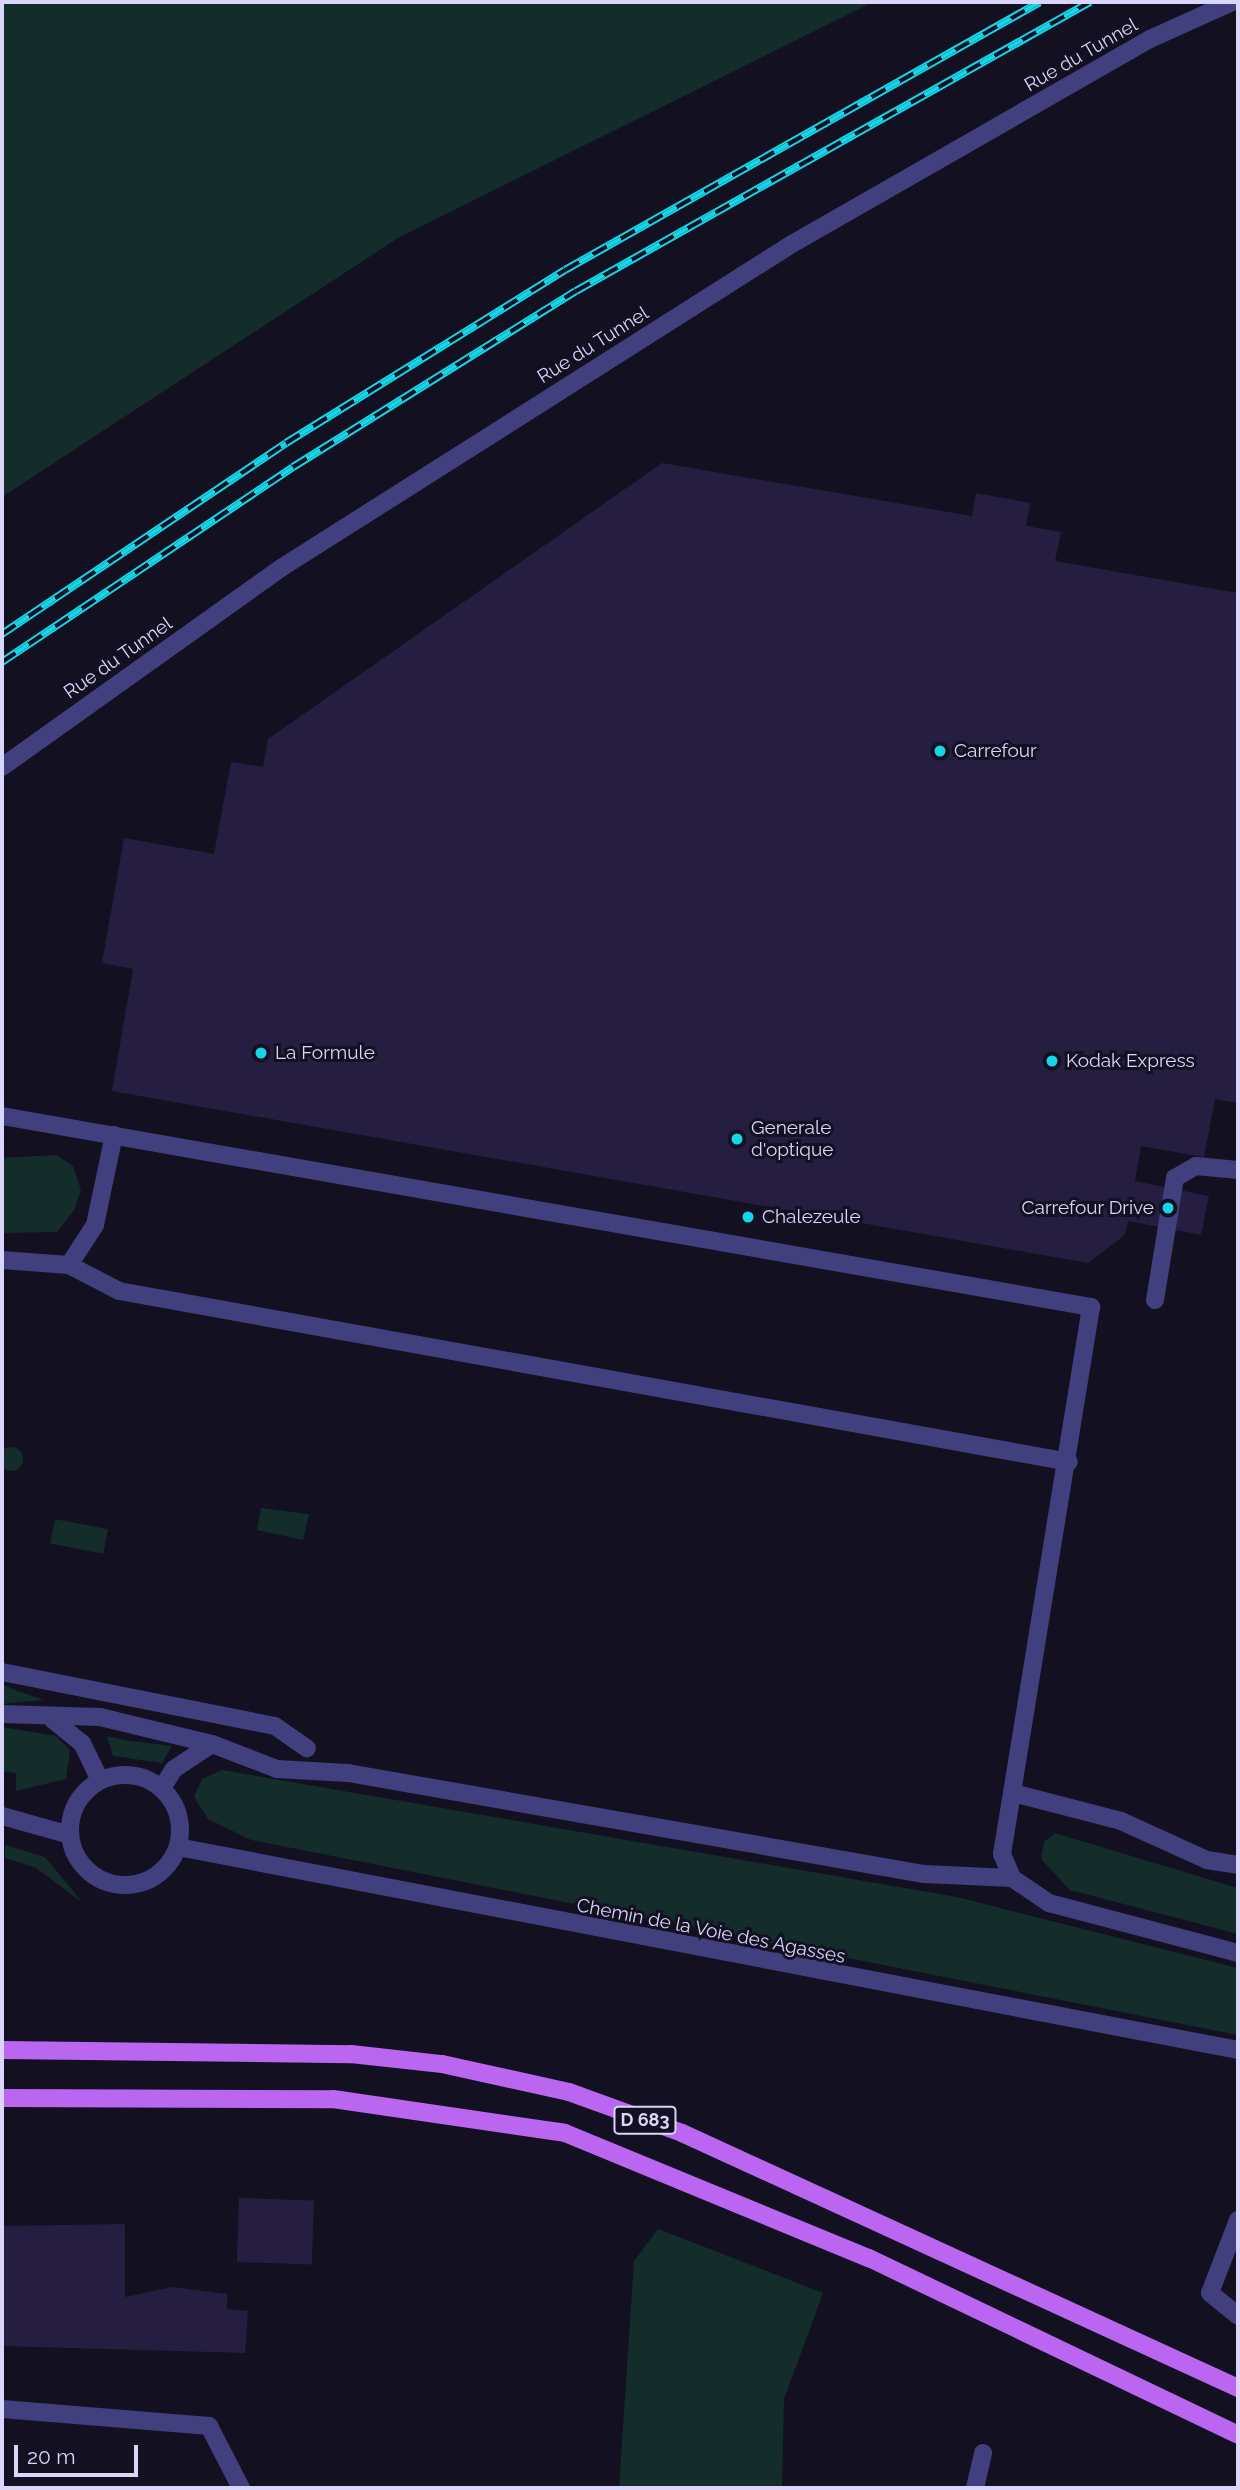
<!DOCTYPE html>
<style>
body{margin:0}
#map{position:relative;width:1240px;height:2490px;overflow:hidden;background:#131022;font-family:Raleway,sans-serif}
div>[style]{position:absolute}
.green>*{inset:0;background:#142c2a;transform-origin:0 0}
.round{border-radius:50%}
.building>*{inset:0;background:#251e41;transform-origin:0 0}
.minor>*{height:18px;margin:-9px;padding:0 9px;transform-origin:9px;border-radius:9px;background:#413f7d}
.minor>.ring{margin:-9px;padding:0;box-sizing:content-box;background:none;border:18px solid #413f7d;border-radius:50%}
.major>*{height:18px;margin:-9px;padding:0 9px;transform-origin:9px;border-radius:9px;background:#bb66f1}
.rail>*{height:8px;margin-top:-4px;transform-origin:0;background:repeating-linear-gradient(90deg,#131022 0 16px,#15d5e7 0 32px);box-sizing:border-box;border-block:2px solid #15d5e7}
.dots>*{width:19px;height:19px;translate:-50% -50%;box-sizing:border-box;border:4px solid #131022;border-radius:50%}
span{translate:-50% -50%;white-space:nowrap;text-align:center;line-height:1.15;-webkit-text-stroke:6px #131022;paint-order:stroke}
.shield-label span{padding:2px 5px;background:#131022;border:2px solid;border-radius:5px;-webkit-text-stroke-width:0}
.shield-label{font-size:18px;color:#d9d5fb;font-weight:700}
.street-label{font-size:19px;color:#d9d5fb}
.poi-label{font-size:19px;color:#d9d5fb}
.left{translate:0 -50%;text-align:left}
.right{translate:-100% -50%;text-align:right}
.frame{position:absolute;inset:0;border:4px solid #d9d5fb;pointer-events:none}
.scale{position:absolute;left:14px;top:2445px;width:124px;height:32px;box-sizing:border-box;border:4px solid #d9d5fb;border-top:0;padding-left:9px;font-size:21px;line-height:24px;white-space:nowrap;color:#d9d5fb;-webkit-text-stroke:5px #131022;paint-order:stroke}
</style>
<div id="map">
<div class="green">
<div style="clip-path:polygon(2px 2px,873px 2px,398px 238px,2px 497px)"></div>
<div style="clip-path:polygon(56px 1155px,73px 1166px,81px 1190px,74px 1210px,57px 1232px,2px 1233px,2px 1158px)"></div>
<div class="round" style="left:-1px;top:1447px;width:24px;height:24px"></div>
<div style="clip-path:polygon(261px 1508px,309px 1514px,303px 1540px,257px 1530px)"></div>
<div style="left:55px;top:1519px;width:54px;height:25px;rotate:11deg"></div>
<div style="clip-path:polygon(2px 1684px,18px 1691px,44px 1700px,2px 1704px)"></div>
<div style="clip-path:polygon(2px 1727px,56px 1736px,70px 1750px,66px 1779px,16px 1791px,16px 1773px,2px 1771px)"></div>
<div style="clip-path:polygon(107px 1736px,123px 1740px,172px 1746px,162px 1763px,113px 1756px)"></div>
<div style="clip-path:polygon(222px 1770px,957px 1897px,1238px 1968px,1238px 2035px,251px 1840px,208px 1819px,194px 1797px,202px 1779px)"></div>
<div style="clip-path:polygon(1055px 1833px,1238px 1888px,1238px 1934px,1070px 1890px,1041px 1859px,1044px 1842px)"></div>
<div style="clip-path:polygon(5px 1845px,45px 1857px,83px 1903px,36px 1868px,5px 1858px)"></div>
<div style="clip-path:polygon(658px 2229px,823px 2293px,784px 2399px,782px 2488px,619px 2488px,634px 2261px)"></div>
</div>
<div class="building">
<div style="clip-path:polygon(662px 463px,972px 516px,976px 493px,1030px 503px,1026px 526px,1061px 532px,1055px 561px,1238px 593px,1238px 1103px,1215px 1099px,1204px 1157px,1141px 1146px,1135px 1181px,1209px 1196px,1201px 1235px,1128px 1221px,1125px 1235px,1088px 1263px,112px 1091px,133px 969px,102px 963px,124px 838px,214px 854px,231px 762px,263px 767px,268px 739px)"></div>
<div style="left:239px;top:2198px;width:75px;height:64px;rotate:2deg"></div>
<div style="clip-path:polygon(125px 2224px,125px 2297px,172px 2287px,227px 2294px,227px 2309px,248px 2311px,245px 2353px,2px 2346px,2px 2226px)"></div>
</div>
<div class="minor">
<div style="left:2px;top:767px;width:343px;rotate:-35.5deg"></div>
<div style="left:281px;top:568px;width:605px;rotate:-32.38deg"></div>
<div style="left:792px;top:244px;width:413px;rotate:-29.8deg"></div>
<div style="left:1150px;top:39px;width:90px;rotate:-24.3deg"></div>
<div style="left:2px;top:1116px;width:1106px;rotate:9.95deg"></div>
<div style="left:1091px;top:1307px;width:554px;rotate:99.24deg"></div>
<div style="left:1002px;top:1854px;width:26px;rotate:67deg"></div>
<div style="left:1012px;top:1878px;width:45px;rotate:34deg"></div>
<div style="left:1049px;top:1903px;width:196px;rotate:14.8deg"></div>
<div style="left:2px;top:1260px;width:67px;rotate:4.3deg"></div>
<div style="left:69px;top:1265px;width:48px;rotate:-57deg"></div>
<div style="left:95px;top:1225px;width:92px;rotate:-78.1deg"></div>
<div style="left:69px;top:1265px;width:56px;rotate:27.5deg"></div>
<div style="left:119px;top:1291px;width:965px;rotate:10.2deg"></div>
<div style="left:1155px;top:1300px;width:124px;rotate:-80.7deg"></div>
<div style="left:1175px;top:1178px;width:24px;rotate:-30deg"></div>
<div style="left:1196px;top:1166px;width:42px;rotate:5.4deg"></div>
<div style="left:2px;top:1672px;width:278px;rotate:11.2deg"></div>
<div style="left:275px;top:1726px;width:39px;rotate:35deg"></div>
<div style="left:2px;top:1714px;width:98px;rotate:1.8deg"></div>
<div style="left:100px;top:1717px;width:115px;rotate:13.6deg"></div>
<div style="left:212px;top:1744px;width:70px;rotate:21deg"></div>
<div style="left:277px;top:1769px;width:71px;rotate:3.2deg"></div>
<div style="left:348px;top:1773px;width:585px;rotate:9.95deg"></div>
<div style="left:924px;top:1874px;width:88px;rotate:2.6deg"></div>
<div style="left:52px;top:1719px;width:38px;rotate:39deg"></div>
<div style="left:82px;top:1743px;width:41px;rotate:64.1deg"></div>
<div class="ring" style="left:70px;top:1775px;width:92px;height:92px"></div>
<div style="left:162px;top:1788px;width:22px;rotate:-58deg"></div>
<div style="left:174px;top:1769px;width:45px;rotate:-33.3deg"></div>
<div style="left:1013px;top:1793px;width:112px;rotate:14.5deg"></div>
<div style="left:1121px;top:1821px;width:94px;rotate:24.4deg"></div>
<div style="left:1207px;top:1860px;width:31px;rotate:9deg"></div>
<div style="left:2px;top:1816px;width:71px;rotate:15.6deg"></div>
<div style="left:178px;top:1847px;width:1079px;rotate:10.84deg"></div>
<div style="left:1238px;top:2220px;width:78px;rotate:111deg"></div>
<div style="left:1210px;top:2293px;width:36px;rotate:39deg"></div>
<div style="left:2px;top:2409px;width:208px;rotate:4.7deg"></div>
<div style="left:209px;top:2426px;width:70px;rotate:62.7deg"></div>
<div style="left:975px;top:2488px;width:36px;rotate:-77deg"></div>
</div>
<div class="major">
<div style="left:2px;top:2050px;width:349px;rotate:0.7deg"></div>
<div style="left:351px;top:2054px;width:92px;rotate:6.3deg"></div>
<div style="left:442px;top:2064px;width:130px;rotate:12.4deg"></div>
<div style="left:569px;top:2092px;width:120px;rotate:19.9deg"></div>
<div style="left:682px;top:2133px;width:612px;rotate:24.64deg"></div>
<div style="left:2px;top:2098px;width:331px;rotate:0.2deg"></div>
<div style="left:333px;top:2099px;width:234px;rotate:8.3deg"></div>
<div style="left:565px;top:2133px;width:329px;rotate:22.4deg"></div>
<div style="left:869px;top:2258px;width:409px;rotate:25.6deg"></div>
</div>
<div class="rail">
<div style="left:2px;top:634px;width:342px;rotate:-33.9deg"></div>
<div style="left:286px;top:443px;width:328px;rotate:-31.8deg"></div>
<div style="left:565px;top:270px;width:545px;rotate:-29.43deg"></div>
<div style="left:2px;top:662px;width:350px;rotate:-33.8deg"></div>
<div style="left:293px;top:467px;width:333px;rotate:-31.9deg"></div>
<div style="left:576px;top:291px;width:590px;rotate:-29.35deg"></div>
</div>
<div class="dots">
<div style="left:940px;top:751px;background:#15d5e7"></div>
<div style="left:261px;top:1053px;background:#15d5e7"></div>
<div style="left:1052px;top:1061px;background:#15d5e7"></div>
<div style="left:737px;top:1139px;background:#15d5e7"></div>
<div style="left:1168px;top:1208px;background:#15d5e7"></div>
<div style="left:748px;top:1217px;background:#15d5e7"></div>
</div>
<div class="shield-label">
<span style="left:645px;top:2120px">D 683</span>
</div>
<div class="street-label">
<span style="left:1081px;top:55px;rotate:-30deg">Rue du Tunnel</span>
<span style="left:593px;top:345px;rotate:-32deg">Rue du Tunnel</span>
<span style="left:118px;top:658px;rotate:-35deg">Rue du Tunnel</span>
<span style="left:711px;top:1931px;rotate:11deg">Chemin de la Voie des Agasses</span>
</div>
<div class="poi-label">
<span class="left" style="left:954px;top:751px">Carrefour</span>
<span class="left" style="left:275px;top:1053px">La Formule</span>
<span class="left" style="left:1066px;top:1061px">Kodak Express</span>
<span class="left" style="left:751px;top:1139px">Generale<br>d'optique</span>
<span class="right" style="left:1154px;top:1208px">Carrefour Drive</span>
<span class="left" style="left:762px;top:1217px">Chalezeule</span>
</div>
<div class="frame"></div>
<div class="scale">20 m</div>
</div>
